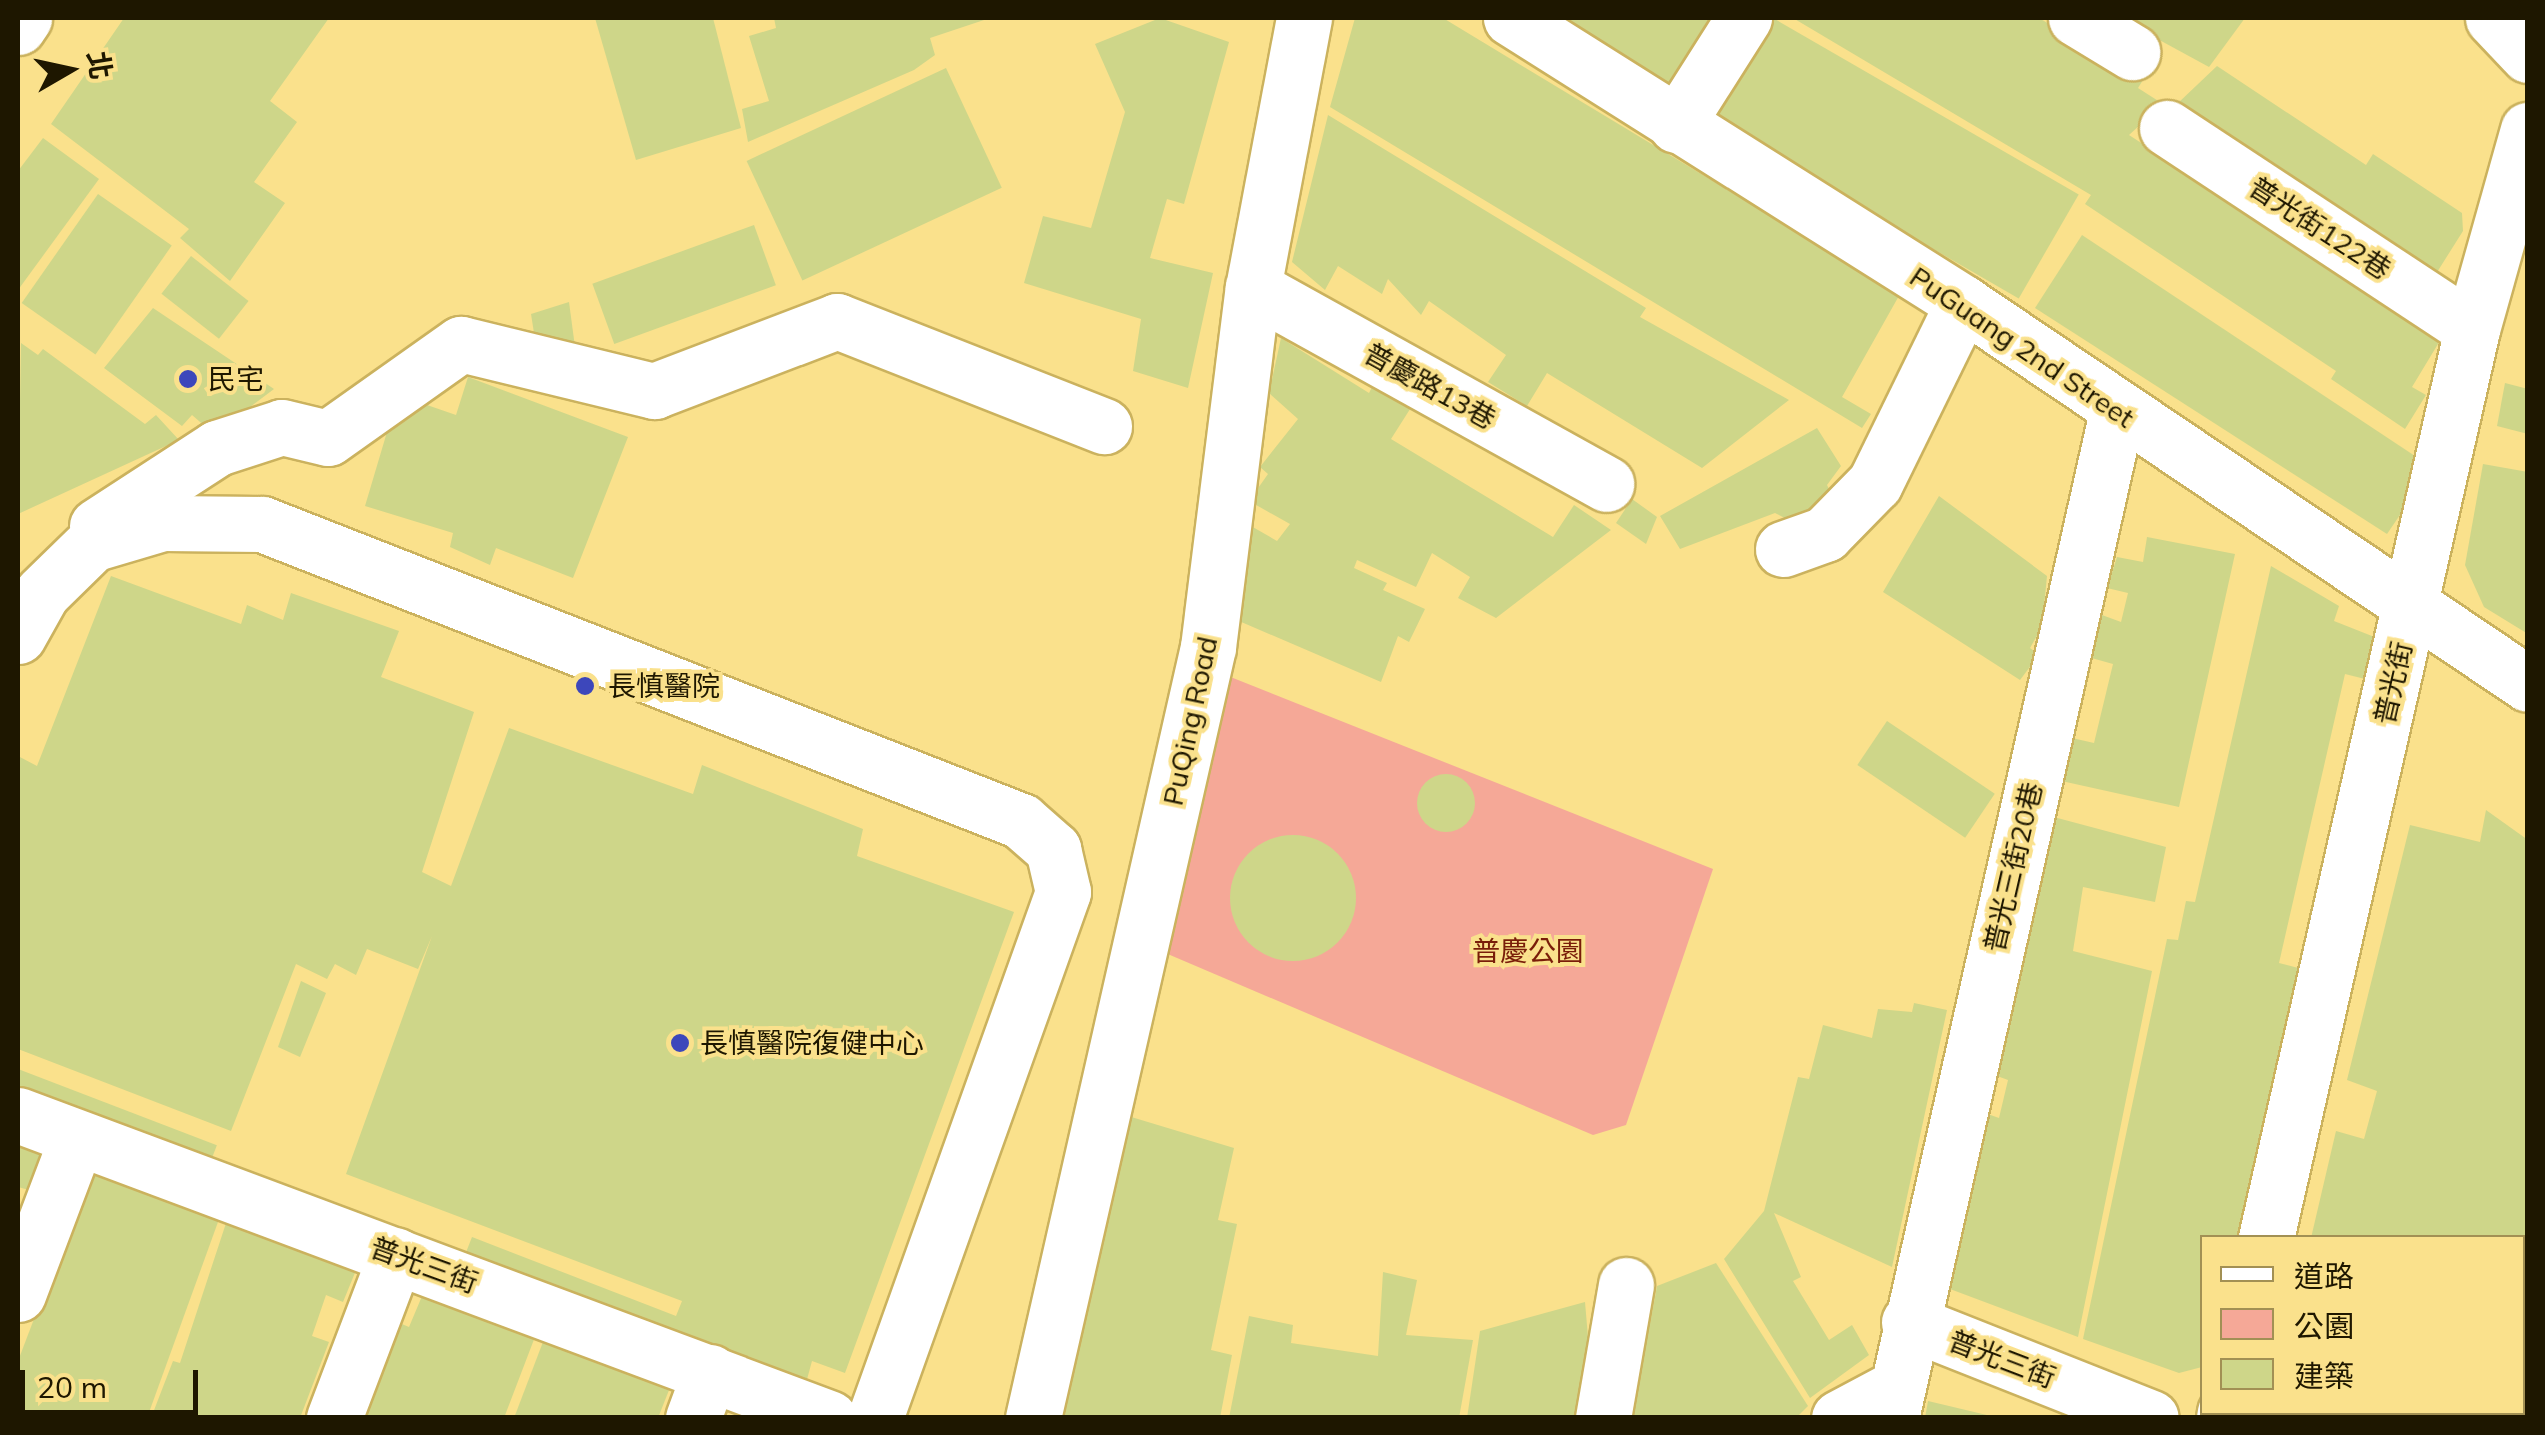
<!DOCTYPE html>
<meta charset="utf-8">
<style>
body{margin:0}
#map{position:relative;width:2545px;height:1435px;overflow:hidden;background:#fae18c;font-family:Mulish,"Noto Sans TC",sans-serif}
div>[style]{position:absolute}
.green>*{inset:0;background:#f5a897}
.building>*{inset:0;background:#ced689;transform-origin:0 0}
.round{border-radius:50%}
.roads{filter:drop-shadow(2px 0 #cbb25e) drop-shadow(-2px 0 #cbb25e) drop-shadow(0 2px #cbb25e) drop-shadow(0 -2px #cbb25e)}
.minor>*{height:55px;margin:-27.5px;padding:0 27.5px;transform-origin:27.5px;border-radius:27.5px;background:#fff}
.major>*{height:55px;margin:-27.5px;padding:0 27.5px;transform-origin:27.5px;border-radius:27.5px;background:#fff}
.dots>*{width:28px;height:28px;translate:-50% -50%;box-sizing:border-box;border:5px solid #fae18c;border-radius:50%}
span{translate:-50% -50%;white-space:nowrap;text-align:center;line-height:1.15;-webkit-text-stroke:8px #fae18c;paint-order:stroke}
.street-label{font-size:28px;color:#1e1700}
.poi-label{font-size:28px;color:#1e1700}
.left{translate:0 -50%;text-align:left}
.park-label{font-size:28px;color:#791d09}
.frame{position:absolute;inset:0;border:20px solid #1e1700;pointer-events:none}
.legend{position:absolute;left:2200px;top:1235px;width:325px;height:180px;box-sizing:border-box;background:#fae18c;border:2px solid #a29054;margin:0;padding:12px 18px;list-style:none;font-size:30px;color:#1e1700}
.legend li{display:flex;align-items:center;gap:20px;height:50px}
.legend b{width:50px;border:2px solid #a29054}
.north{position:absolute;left:20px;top:20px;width:100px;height:100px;-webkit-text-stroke:8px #fae18c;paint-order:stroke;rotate:81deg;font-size:28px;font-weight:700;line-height:40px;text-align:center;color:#1e1700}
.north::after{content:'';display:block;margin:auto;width:35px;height:45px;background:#1e1700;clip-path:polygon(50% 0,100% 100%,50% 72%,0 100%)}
.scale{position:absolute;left:20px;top:1370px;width:178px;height:45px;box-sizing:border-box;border:5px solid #1e1700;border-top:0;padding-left:12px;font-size:30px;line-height:35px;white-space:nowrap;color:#1e1700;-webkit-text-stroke:8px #fae18c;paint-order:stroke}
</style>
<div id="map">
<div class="green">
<div style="clip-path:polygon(1218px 672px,1713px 869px,1626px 1125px,1593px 1135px,1163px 952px)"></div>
</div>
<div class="building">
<div style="clip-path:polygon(124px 18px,329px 18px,270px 101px,297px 122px,254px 182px,285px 203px,230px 281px,180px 238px,189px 229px,51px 124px)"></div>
<div style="clip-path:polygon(595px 18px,713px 18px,741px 128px,636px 160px)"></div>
<div style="clip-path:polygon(774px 18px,990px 18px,930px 38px,935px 55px,914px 70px,748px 142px,742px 109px,769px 101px,749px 36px,776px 28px)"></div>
<div style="clip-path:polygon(1160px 18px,1229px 42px,1184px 204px,1167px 199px,1150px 258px,1213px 273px,1188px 388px,1133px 371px,1141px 319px,1024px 283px,1043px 216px,1091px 228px,1125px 112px,1095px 44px)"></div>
<div style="clip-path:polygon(1355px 18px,1443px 18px,1900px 294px,1842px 397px,1871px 414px,1862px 428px,1330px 107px)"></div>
<div style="clip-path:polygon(1555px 18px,1727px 18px,1681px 92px)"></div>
<div style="left:1773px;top:18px;width:353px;height:120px;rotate:30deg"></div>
<div style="clip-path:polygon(1793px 18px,2039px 18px,2143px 80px,2138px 88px,2163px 104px,2129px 135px,2441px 339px,2412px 387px,2426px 395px,2405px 429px,2331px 379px,2336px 371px,2085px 204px,2091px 195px)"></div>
<div style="clip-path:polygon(2119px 18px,2245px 18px,2209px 67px)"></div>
<div style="clip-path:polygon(2217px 66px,2366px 165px,2373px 154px,2462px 213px,2463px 231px,2434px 277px,2177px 104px)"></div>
<div style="left:946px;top:68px;width:132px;height:220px;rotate:65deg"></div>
<div style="clip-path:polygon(1328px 115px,1646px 308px,1640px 317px,1789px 400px,1702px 468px,1547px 373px,1527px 406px,1488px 382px,1506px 355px,1429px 301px,1421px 315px,1388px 279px,1382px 294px,1338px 266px,1325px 290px,1292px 262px)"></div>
<div style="clip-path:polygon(43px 138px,99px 179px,18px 290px,18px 171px)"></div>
<div style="left:98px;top:194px;width:90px;height:133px;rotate:35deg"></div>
<div style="left:754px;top:225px;width:64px;height:172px;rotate:70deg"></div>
<div style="clip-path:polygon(2082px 235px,2415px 456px,2404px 509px,2387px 534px,2035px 308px)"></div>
<div style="left:191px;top:256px;width:73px;height:48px;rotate:38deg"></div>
<div style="clip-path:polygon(569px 302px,575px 347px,537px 352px,531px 314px)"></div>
<div style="clip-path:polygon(153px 308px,274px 389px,214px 434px,192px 415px,182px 426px,104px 368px)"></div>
<div style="clip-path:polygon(1281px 338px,1369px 393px,1375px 381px,1412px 406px,1391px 439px,1553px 537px,1574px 505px,1611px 530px,1496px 618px,1458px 598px,1470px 577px,1432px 553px,1416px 587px,1357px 560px,1354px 568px,1387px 583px,1383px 590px,1425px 609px,1409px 642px,1398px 636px,1381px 682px,1232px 618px,1251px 526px,1277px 541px,1290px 524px,1249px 501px,1268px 474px,1260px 467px,1298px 419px,1269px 393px)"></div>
<div style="clip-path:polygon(21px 343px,38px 355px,43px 349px,145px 424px,156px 415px,179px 440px,18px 514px)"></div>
<div style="clip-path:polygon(468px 377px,628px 437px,573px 578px,496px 548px,490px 565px,450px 547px,453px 533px,365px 506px,398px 395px,456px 415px)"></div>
<div style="clip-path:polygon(2505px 383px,2528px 389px,2528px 434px,2497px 426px)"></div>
<div style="clip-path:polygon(1817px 428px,1841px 466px,1827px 485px,1834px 499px,1796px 524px,1775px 513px,1680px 549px,1660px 516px)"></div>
<div style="clip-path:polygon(2483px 464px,2528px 472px,2528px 634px,2484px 607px,2465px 565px)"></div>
<div style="clip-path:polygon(1939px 496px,2047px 576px,2042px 627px,2030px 648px,2039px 655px,2020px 680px,1883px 592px)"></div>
<div style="clip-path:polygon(1632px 499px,1657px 517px,1646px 544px,1616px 523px)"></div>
<div style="clip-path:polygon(2147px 537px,2235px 554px,2179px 807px,2057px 780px,2072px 738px,2094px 743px,2113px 664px,2088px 657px,2102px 615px,2121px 622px,2128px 593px,2107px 588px,2117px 557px,2143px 562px)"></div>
<div style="clip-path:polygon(2271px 566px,2339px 606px,2334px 621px,2377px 638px,2365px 679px,2345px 674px,2279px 963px,2302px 969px,2243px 1238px,2202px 1238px,2202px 1367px,2179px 1373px,2083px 1339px,2167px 939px,2178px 940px,2186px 901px,2195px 902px)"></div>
<div style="clip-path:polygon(111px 576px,241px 624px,247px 605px,283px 620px,291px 593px,399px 631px,381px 677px,474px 712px,422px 872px,451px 886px,509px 728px,693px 794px,702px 765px,863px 829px,857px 856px,1014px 912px,845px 1373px,812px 1361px,806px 1383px,463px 1260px,472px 1237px,676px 1316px,682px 1301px,346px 1174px,432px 936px,418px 969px,367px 949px,356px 975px,335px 964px,327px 979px,296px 964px,231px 1131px,18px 1049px,18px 756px,37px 766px)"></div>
<div style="left:1887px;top:721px;width:130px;height:53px;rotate:34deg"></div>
<div class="round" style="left:1417px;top:774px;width:58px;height:58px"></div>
<div style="clip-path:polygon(2486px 810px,2528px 840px,2528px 1418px,2300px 1418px,2522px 1412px,2522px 1238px,2311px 1238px,2336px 1131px,2364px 1139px,2377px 1091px,2347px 1080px,2410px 825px,2480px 842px)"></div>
<div style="clip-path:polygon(2050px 816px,2166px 847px,2155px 902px,2083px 887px,2073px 951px,2152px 971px,2078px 1337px,1942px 1286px,1982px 1112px,1999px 1118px,2008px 1080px,1989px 1073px)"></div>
<div class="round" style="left:1230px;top:835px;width:126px;height:126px"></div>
<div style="clip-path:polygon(301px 981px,326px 993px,300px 1057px,278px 1047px)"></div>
<div style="clip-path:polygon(1914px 1003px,1947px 1010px,1892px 1267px,1774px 1213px,1801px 1277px,1793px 1281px,1829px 1340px,1852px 1325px,1869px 1355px,1810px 1398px,1724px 1259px,1764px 1211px,1798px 1077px,1809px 1079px,1823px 1025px,1872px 1038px,1878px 1009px,1912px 1012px)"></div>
<div style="left:18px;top:1069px;width:213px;height:25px;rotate:21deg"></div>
<div style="clip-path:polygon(1128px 1116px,1234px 1148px,1218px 1220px,1237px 1224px,1211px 1350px,1232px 1355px,1220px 1418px,1064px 1418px)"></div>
<div style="clip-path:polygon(18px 1131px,46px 1142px,29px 1190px,18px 1187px)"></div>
<div style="clip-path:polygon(93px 1164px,222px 1211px,147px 1418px,18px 1418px,18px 1361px)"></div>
<div style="clip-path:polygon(229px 1214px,359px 1263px,343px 1302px,326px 1295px,312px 1336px,329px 1342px,300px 1418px,151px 1418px,173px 1361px,180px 1363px)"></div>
<div style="clip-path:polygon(1716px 1263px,1808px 1406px,1796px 1418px,1632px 1418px,1657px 1286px)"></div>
<div style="clip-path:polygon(1383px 1272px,1417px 1280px,1406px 1335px,1473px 1340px,1459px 1418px,1229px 1418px,1249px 1316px,1293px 1325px,1291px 1343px,1378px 1356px)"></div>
<div style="clip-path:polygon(425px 1289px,538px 1329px,504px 1418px,360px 1418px,397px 1322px,409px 1327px)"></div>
<div style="clip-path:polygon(1585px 1302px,1589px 1349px,1577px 1418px,1467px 1418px,1480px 1331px)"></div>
<div style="clip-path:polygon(546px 1334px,673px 1380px,658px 1418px,514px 1418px)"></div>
<div style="clip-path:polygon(1928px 1401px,1991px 1416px,1990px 1418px,1925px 1418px)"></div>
</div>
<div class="roads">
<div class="minor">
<div style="left:1511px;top:18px;width:534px;rotate:32.23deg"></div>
<div style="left:1963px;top:303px;width:681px;rotate:33.99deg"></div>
<div style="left:2076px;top:18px;width:66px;rotate:31.3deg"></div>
<div style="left:2493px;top:18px;width:51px;rotate:46.6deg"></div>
<div style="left:1676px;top:125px;width:127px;rotate:-57.6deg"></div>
<div style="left:2167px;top:128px;width:365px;rotate:33.4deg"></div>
<div style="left:1253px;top:288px;width:404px;rotate:29deg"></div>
<div style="left:97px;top:526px;width:143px;rotate:-33deg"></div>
<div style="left:217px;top:448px;width:68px;rotate:-17.9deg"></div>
<div style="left:282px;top:427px;width:47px;rotate:13.4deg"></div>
<div style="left:328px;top:438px;width:163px;rotate:-35.3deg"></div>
<div style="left:461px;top:344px;width:199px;rotate:13.7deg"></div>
<div style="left:654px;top:391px;width:196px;rotate:-20.9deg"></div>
<div style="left:837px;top:321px;width:287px;rotate:21.5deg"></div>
<div style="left:1783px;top:549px;width:45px;rotate:-19.7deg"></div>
<div style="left:1825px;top:534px;width:71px;rotate:-45.6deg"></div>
<div style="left:1875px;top:483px;width:200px;rotate:-63.9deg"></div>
<div style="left:18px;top:636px;width:49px;rotate:-60.8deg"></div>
<div style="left:42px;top:593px;width:70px;rotate:-44.4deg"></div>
<div style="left:92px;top:544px;width:74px;rotate:-16.5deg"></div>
<div style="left:163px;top:523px;width:99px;rotate:0.6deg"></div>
<div style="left:262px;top:524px;width:815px;rotate:21.37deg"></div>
<div style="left:1021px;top:821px;width:43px;rotate:41.2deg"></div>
<div style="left:1053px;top:849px;width:44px;rotate:76.9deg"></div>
<div style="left:1063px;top:892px;width:559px;rotate:109.67deg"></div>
<div style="left:18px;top:1115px;width:866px;rotate:20.49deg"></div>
<div style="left:2266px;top:1238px;width:932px;rotate:-77.23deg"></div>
<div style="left:2472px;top:329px;width:207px;rotate:-74.3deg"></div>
<div style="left:18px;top:1294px;width:167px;rotate:-69.3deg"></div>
<div style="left:1909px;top:1322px;width:260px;rotate:21.6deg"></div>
<div style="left:334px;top:1418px;width:174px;rotate:-69.2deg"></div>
<div style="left:693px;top:1418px;width:49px;rotate:-69.7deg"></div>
<div style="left:1033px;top:1418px;width:791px;rotate:-77.21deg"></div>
<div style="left:1208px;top:647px;width:362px;rotate:-82.9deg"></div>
<div style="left:1253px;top:288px;width:275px;rotate:-79.3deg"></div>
<div style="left:1603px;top:1418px;width:135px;rotate:-80.2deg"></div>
<div style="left:1839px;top:1418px;width:66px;rotate:-28.1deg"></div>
<div style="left:1891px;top:1418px;width:1031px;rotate:-77.34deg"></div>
<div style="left:2224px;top:1418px;width:6px;rotate:-81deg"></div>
</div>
<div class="major">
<div style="left:18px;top:27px;width:11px;rotate:-56deg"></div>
</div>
</div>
<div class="dots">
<div style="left:188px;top:379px;background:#3d47bb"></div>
<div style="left:585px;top:686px;background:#3d47bb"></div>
<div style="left:680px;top:1043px;background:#3d47bb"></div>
</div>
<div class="street-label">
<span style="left:2320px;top:228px;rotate:33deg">普光街122巷</span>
<span style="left:2022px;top:347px;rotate:34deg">PuGuang 2nd Street</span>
<span style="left:1430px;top:386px;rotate:29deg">普慶路13巷</span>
<span style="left:2393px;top:683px;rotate:-77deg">普光街</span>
<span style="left:1190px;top:721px;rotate:-78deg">PuQing Road</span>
<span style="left:2013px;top:867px;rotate:-77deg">普光三街20巷</span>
<span style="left:424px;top:1265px;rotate:20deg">普光三街</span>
<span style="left:2002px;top:1359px;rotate:21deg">普光三街</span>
</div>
<div class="poi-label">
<span class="left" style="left:208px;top:379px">民宅</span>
<span class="left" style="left:608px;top:686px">長慎醫院</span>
<span class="left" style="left:700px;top:1043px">長慎醫院復健中心</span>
</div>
<div class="park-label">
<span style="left:1528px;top:951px">普慶公園</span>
</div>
<div class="frame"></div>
<ul class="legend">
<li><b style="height:12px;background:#fff"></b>道路</li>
<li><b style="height:28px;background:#f5a897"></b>公園</li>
<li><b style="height:28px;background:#ced689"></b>建築</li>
</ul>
<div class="north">北</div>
<div class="scale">20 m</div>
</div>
